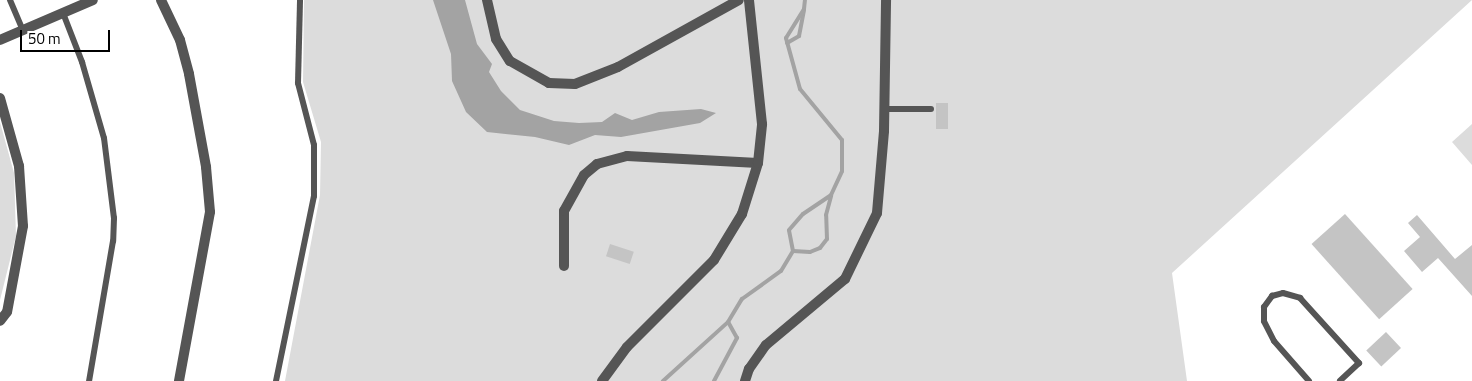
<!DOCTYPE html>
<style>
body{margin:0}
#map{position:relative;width:1472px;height:381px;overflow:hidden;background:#fff;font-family:"Titillium Web",sans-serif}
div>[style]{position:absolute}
.green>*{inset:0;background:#dcdcdc}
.water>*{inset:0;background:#a3a3a3}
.stream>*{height:4px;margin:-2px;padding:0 2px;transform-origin:2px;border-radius:2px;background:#a3a3a3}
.building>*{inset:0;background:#c4c4c4;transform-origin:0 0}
.service>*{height:6px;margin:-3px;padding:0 3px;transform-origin:3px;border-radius:3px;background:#555}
.minor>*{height:10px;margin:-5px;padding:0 5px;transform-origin:5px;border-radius:5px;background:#555}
span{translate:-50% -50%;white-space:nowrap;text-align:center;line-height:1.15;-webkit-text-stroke:4px #fff;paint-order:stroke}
.scale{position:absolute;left:20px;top:30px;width:90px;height:22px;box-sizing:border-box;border:2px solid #000;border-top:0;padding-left:6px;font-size:15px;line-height:18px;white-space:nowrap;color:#000;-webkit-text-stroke:4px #fff;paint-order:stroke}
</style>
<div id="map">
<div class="green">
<div style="clip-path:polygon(304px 0,1472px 0,1172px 273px,1187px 381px,285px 381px,320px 195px,321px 142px,303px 82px)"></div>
<div style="clip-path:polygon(0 122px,14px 173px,16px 236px,0 300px)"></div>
<div style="clip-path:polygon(1472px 124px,1472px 165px,1452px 142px)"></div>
</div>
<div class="water">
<div style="clip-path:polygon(433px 0,465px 0,477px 44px,492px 64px,489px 72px,501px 91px,520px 110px,554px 121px,579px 123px,602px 122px,615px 113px,632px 120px,659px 112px,701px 109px,716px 113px,700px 123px,621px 137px,595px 135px,569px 145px,535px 137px,487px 132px,466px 112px,452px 81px,451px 54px)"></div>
</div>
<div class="stream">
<div style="left:787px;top:43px;width:14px;rotate:-30deg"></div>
<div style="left:799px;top:36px;width:26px;rotate:-79deg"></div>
<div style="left:793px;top:251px;width:17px;rotate:3deg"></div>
<div style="left:810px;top:252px;width:11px;rotate:-22deg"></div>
<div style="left:820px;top:248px;width:11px;rotate:-52deg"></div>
<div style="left:827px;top:239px;width:24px;rotate:-92deg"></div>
<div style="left:826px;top:215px;width:20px;rotate:-75deg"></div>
<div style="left:663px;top:381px;width:88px;rotate:-42.2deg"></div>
<div style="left:728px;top:322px;width:27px;rotate:-59deg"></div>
<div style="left:742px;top:299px;width:48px;rotate:-35.7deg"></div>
<div style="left:781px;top:271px;width:23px;rotate:-59deg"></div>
<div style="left:793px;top:251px;width:21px;rotate:-101deg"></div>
<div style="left:789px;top:230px;width:21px;rotate:-49deg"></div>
<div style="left:803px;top:214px;width:34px;rotate:-34deg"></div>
<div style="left:831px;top:195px;width:26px;rotate:-65deg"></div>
<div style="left:842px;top:171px;width:31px;rotate:-90deg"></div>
<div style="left:842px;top:140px;width:66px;rotate:-129.5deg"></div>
<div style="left:800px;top:89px;width:53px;rotate:-105.4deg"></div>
<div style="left:786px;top:38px;width:34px;rotate:-58deg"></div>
<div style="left:804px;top:9px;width:9px;rotate:-84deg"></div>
<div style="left:714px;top:381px;width:49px;rotate:-61.9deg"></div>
<div style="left:737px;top:338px;width:18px;rotate:-119deg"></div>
</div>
<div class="building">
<div style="left:936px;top:103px;width:12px;height:26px"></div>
<div style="left:1345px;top:214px;width:101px;height:45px;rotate:48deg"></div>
<div style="clip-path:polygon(1417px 215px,1455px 259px,1472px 245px,1472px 296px,1438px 258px,1422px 272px,1404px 251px,1420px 237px,1408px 223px)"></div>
<div style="left:610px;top:244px;width:25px;height:13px;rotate:18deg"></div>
<div style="left:1386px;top:332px;width:22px;height:27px;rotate:47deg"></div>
</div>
<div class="service">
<div style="left:10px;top:0;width:33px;rotate:67deg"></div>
<div style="left:63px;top:13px;width:53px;rotate:68.8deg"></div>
<div style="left:82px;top:62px;width:79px;rotate:73.9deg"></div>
<div style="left:104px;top:138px;width:81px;rotate:82.9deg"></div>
<div style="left:114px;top:218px;width:23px;rotate:92deg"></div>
<div style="left:113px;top:241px;width:142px;rotate:99.7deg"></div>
<div style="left:884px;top:109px;width:47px"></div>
<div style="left:276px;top:381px;width:189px;rotate:-78.4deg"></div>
<div style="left:314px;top:196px;width:51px;rotate:-90deg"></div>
<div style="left:314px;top:145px;width:64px;rotate:-104.5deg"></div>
<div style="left:298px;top:83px;width:83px;rotate:-88.6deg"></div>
<div style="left:1309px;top:381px;width:53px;rotate:-131.2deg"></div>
<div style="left:1274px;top:341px;width:22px;rotate:-117deg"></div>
<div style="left:1264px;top:321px;width:14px;rotate:-90deg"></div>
<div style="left:1264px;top:307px;width:14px;rotate:-54deg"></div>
<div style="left:1272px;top:296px;width:11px;rotate:-15deg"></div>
<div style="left:1283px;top:293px;width:18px;rotate:16deg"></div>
<div style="left:1300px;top:298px;width:88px;rotate:47.8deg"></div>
<div style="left:1359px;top:363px;width:26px;rotate:137deg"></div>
</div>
<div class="minor">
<div style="left:161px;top:0;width:44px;rotate:64.6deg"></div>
<div style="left:180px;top:40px;width:35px;rotate:75deg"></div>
<div style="left:189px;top:74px;width:95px;rotate:79.6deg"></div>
<div style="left:206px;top:167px;width:45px;rotate:84.9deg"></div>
<div style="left:210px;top:212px;width:172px;rotate:100.4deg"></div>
<div style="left:487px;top:0;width:40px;rotate:77deg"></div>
<div style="left:496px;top:39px;width:26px;rotate:58deg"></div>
<div style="left:510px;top:61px;width:45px;rotate:29.4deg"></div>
<div style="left:549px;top:83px;width:26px;rotate:2deg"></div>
<div style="left:575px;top:84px;width:46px;rotate:-21.6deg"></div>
<div style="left:618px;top:67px;width:138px;rotate:-29deg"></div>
<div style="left:0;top:40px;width:101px;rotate:-23.3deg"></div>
<div style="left:0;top:98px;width:71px;rotate:74.4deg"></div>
<div style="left:19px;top:166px;width:60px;rotate:86.2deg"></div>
<div style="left:23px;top:226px;width:87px;rotate:100.5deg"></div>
<div style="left:7px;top:312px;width:11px;rotate:128deg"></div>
<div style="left:564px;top:266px;width:55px;rotate:-90deg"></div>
<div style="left:564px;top:211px;width:41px;rotate:-60.9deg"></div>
<div style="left:584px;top:175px;width:17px;rotate:-40deg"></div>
<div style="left:597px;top:164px;width:31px;rotate:-15deg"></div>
<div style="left:627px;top:156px;width:131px;rotate:3.1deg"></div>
<div style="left:602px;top:381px;width:42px;rotate:-53.7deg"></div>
<div style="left:627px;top:347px;width:123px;rotate:-45deg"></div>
<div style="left:714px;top:260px;width:54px;rotate:-58.7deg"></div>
<div style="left:742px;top:214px;width:53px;rotate:-72.6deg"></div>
<div style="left:758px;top:163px;width:39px;rotate:-84deg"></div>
<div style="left:762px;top:124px;width:125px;rotate:-96deg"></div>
<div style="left:745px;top:381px;width:13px;rotate:-72deg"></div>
<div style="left:749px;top:369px;width:29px;rotate:-55deg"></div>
<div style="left:766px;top:345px;width:103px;rotate:-39.9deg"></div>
<div style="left:845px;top:279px;width:73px;rotate:-64.1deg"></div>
<div style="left:877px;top:213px;width:82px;rotate:-85.1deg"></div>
<div style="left:884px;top:131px;width:131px;rotate:-89.1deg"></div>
</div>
<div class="scale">50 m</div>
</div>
